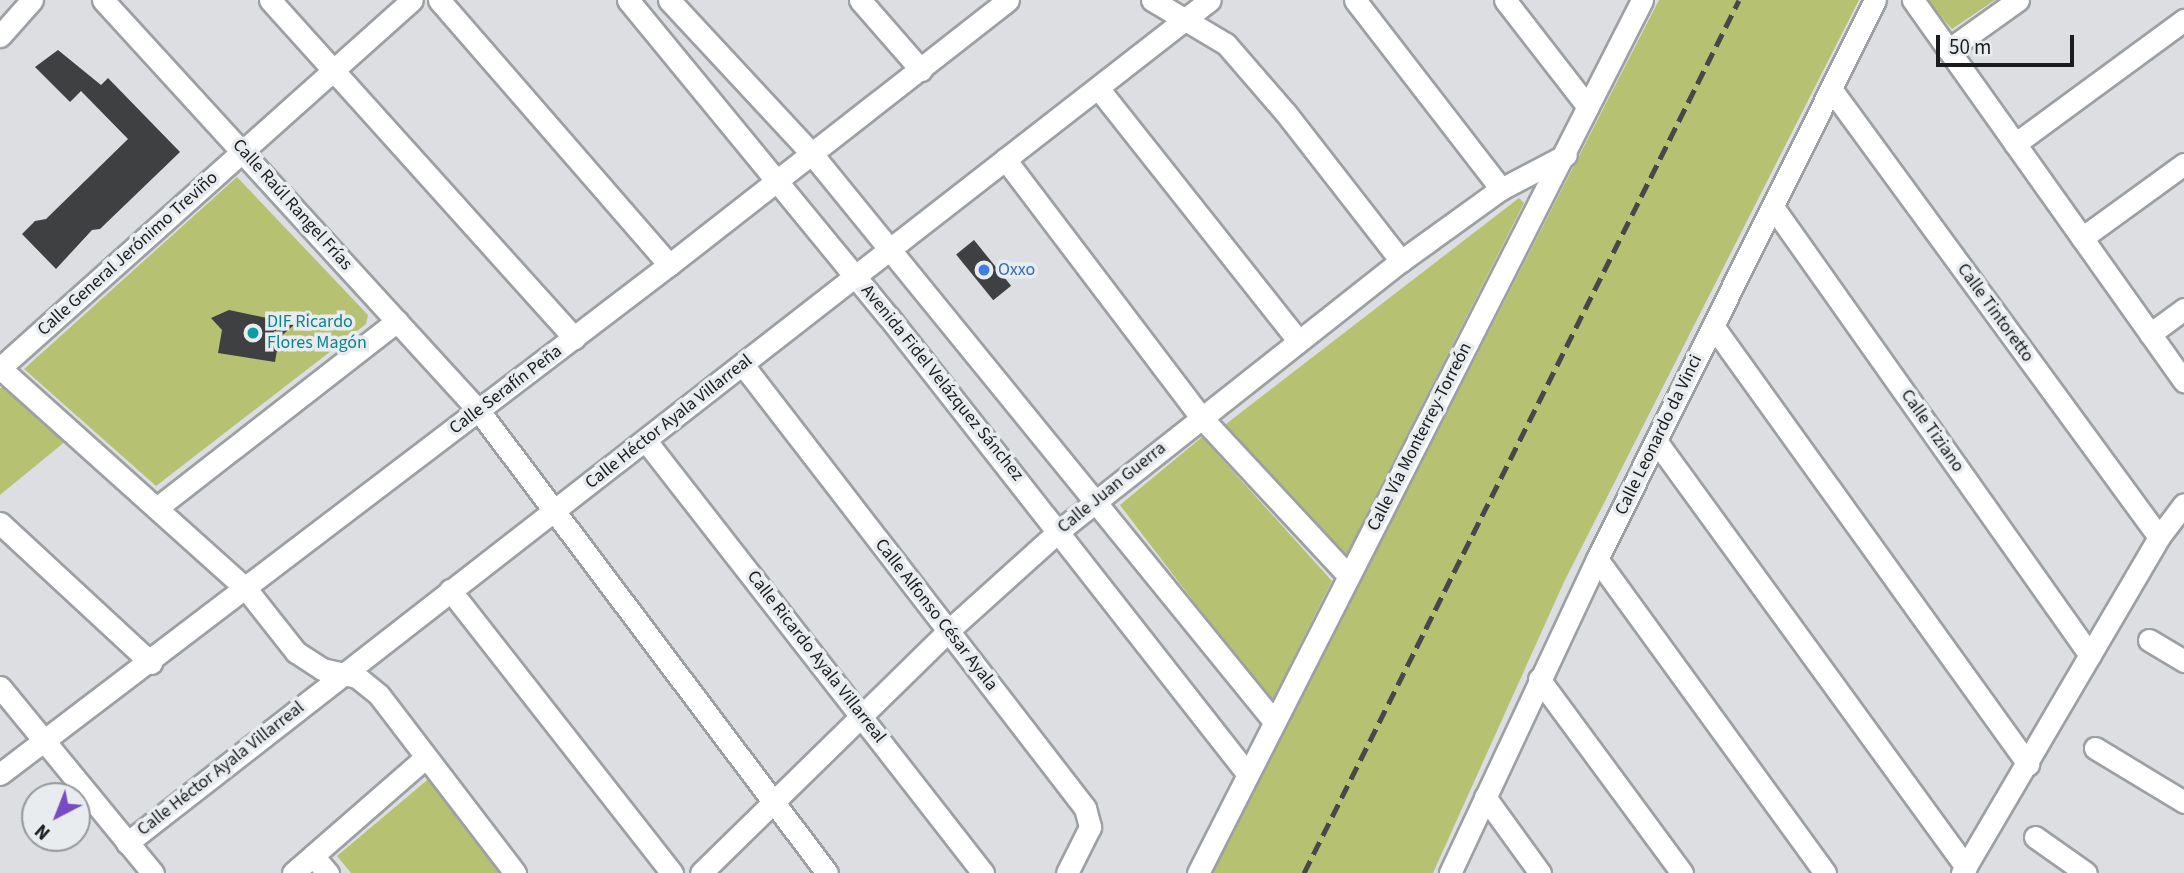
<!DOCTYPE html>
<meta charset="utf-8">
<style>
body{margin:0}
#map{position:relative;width:2184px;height:873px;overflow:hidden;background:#dcdee2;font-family:"Source Sans 3",sans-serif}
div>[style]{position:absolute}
.green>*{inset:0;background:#b6c271}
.building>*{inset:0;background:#3e4042;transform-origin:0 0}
.roads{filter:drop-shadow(2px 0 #9da0a3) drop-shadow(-2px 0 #9da0a3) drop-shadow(0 2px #9da0a3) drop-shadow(0 -2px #9da0a3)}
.minor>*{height:21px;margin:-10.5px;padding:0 10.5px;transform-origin:10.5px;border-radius:10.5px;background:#fff}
.rail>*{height:5px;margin-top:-2.5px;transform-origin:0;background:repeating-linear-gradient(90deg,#464849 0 14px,transparent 0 21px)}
.dots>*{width:19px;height:19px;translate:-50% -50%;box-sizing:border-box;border:4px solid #e9ecef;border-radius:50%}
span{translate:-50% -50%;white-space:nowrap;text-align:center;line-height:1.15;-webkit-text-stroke:7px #e9ecef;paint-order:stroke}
.street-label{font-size:18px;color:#1a1b1c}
.shop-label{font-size:18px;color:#366cbe}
.left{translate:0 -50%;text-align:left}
.culture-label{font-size:18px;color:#0d838f}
.north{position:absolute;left:21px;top:782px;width:70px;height:70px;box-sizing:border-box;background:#e9ecef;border:2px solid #96989b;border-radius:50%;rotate:222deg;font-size:19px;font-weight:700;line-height:28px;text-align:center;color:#1a1b1c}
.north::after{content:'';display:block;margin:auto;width:24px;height:32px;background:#774bc4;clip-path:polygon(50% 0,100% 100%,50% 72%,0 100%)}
.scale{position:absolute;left:1936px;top:35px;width:138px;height:32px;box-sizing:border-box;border:4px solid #1a1b1c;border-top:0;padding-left:9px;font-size:21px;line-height:24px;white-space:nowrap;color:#1a1b1c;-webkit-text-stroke:5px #e9ecef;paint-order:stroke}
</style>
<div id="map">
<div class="green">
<div style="clip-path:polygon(1659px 0,1859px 0,1564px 582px,1433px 873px,1211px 873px)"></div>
<div style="clip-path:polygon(1926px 0,1995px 0,1952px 29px)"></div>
<div style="clip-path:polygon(237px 177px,368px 315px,366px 324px,156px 486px,24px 369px)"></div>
<div style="clip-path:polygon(1519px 198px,1524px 203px,1347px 554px,1339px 554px,1226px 430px,1226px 424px)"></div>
<div style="clip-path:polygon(6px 387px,67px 440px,0 495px,0 388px)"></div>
<div style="clip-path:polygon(1202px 437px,1332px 581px,1271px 703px,1120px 505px)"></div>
<div style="clip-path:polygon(432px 776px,504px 873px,351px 873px,337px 856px)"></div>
</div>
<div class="building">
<div style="clip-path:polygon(58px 50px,101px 85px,108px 78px,180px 152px,100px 229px,92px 230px,56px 269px,22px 234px,35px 221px,46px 219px,128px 139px,81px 91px,70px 102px,35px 67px)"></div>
<div style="left:974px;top:240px;width:59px;height:23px;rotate:51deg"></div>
<div style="clip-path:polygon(229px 310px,295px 324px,279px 338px,275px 362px,218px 353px,222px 330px,211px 318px)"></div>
</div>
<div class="roads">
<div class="minor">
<div style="left:103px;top:0;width:557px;rotate:47.55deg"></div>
<div style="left:479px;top:411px;width:578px;rotate:53.01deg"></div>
<div style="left:270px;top:0;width:455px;rotate:48deg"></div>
<div style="left:439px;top:0;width:351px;rotate:49deg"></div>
<div style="left:628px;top:0;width:409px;rotate:50.6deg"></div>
<div style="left:888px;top:316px;width:581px;rotate:51.85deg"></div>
<div style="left:669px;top:0;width:210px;rotate:47.1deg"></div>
<div style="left:812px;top:154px;width:730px;rotate:50.84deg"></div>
<div style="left:860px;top:0;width:93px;rotate:48.9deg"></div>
<div style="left:1152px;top:0;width:86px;rotate:30.7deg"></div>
<div style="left:1226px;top:44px;width:90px;rotate:49.1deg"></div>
<div style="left:1285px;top:112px;width:189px;rotate:52.1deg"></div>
<div style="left:1355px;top:0;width:239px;rotate:52.3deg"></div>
<div style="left:1505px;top:0;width:135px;rotate:52.2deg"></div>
<div style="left:1913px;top:0;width:468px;rotate:54.6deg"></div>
<div style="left:0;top:36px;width:48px;rotate:-48.4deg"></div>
<div style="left:1948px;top:50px;width:86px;rotate:-35.5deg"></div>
<div style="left:1098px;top:88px;width:320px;rotate:51.6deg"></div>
<div style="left:1831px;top:89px;width:555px;rotate:53.79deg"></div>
<div style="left:2015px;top:144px;width:210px;rotate:-36.3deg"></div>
<div style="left:1005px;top:159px;width:324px;rotate:52.8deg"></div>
<div style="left:1201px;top:417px;width:217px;rotate:47.1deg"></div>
<div style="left:1773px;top:207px;width:549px;rotate:54.72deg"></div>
<div style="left:2082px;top:238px;width:126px;rotate:-36deg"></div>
<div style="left:1713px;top:326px;width:540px;rotate:54.28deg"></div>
<div style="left:2150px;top:334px;width:42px;rotate:-36.3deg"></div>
<div style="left:743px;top:365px;width:560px;rotate:52.33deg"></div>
<div style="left:1085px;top:808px;width:20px;rotate:75deg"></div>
<div style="left:1090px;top:827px;width:51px;rotate:116.6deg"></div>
<div style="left:0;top:368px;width:332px;rotate:41.9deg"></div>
<div style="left:247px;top:590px;width:79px;rotate:51.7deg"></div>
<div style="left:296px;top:652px;width:31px;rotate:33deg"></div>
<div style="left:322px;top:669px;width:36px;rotate:13deg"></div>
<div style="left:357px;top:677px;width:28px;rotate:39deg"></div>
<div style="left:379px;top:695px;width:224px;rotate:52.6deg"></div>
<div style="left:0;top:368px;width:552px;rotate:-41.77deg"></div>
<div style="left:646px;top:441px;width:548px;rotate:52.04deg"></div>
<div style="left:1656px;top:441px;width:527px;rotate:53.96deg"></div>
<div style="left:158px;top:507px;width:303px;rotate:-37.9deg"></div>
<div style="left:0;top:523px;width:206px;rotate:42.8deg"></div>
<div style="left:1597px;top:559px;width:388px;rotate:54deg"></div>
<div style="left:450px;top:590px;width:360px;rotate:51.9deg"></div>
<div style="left:2149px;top:640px;width:41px;rotate:31deg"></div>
<div style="left:1539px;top:679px;width:241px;rotate:53.6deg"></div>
<div style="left:0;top:687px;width:241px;rotate:50.6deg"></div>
<div style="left:2095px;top:748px;width:104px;rotate:31.2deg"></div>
<div style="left:0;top:774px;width:841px;rotate:-37.27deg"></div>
<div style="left:669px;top:265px;width:430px;rotate:-38deg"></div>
<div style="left:1485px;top:797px;width:94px;rotate:54.1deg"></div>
<div style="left:2035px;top:837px;width:62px;rotate:35.2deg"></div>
<div style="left:127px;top:843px;width:1372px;rotate:-37.9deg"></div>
<div style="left:313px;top:856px;width:23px;rotate:49deg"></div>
<div style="left:293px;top:873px;width:176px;rotate:-41.1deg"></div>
<div style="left:701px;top:873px;width:347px;rotate:-44.4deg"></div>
<div style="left:949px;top:630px;width:149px;rotate:-42deg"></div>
<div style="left:1060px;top:530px;width:434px;rotate:-38.3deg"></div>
<div style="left:1401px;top:261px;width:123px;rotate:-35.8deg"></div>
<div style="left:1501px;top:189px;width:73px;rotate:-27.6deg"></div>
<div style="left:1198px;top:873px;width:979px;rotate:-63.04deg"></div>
<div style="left:1450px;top:873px;width:347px;rotate:-64.9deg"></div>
<div style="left:1597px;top:559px;width:624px;rotate:-63.56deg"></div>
<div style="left:1962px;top:873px;width:389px;rotate:-59.6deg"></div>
<div style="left:2159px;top:537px;width:41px;rotate:-52.9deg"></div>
</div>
</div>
<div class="rail">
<div style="left:1304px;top:873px;width:975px;rotate:-63.51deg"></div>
</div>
<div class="dots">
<div style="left:984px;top:270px;background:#3f7fe0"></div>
<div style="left:253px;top:333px;background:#0f9aa8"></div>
</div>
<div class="street-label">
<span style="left:292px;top:205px;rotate:48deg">Calle Raúl Rangel Frías</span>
<span style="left:128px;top:254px;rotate:-42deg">Calle General Jerónimo Treviño</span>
<span style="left:1995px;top:313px;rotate:54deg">Calle Tintoretto</span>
<span style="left:942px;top:383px;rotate:51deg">Avenida Fidel Velázquez Sánchez</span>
<span style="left:506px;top:390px;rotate:-37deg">Calle Serafín Peña</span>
<span style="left:669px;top:422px;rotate:-38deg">Calle Héctor Ayala Villarreal</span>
<span style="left:1932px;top:431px;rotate:55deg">Calle Tiziano</span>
<span style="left:1659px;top:435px;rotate:-64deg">Calle Leonardo da Vinci</span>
<span style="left:1420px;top:437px;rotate:-63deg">Calle Vía Monterrey-Torreón</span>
<span style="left:1112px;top:488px;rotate:-39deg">Calle Juan Guerra</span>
<span style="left:936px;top:615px;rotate:52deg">Calle Alfonso César Ayala</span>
<span style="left:816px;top:657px;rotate:52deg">Calle Ricardo Ayala Villarreal</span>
<span style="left:221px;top:769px;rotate:-38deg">Calle Héctor Ayala Villarreal</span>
</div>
<div class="shop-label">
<span class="left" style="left:998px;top:270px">Oxxo</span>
</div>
<div class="culture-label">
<span class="left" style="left:267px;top:333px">DIF Ricardo<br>Flores Magón</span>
</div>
<div class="north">N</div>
<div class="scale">50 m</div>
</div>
